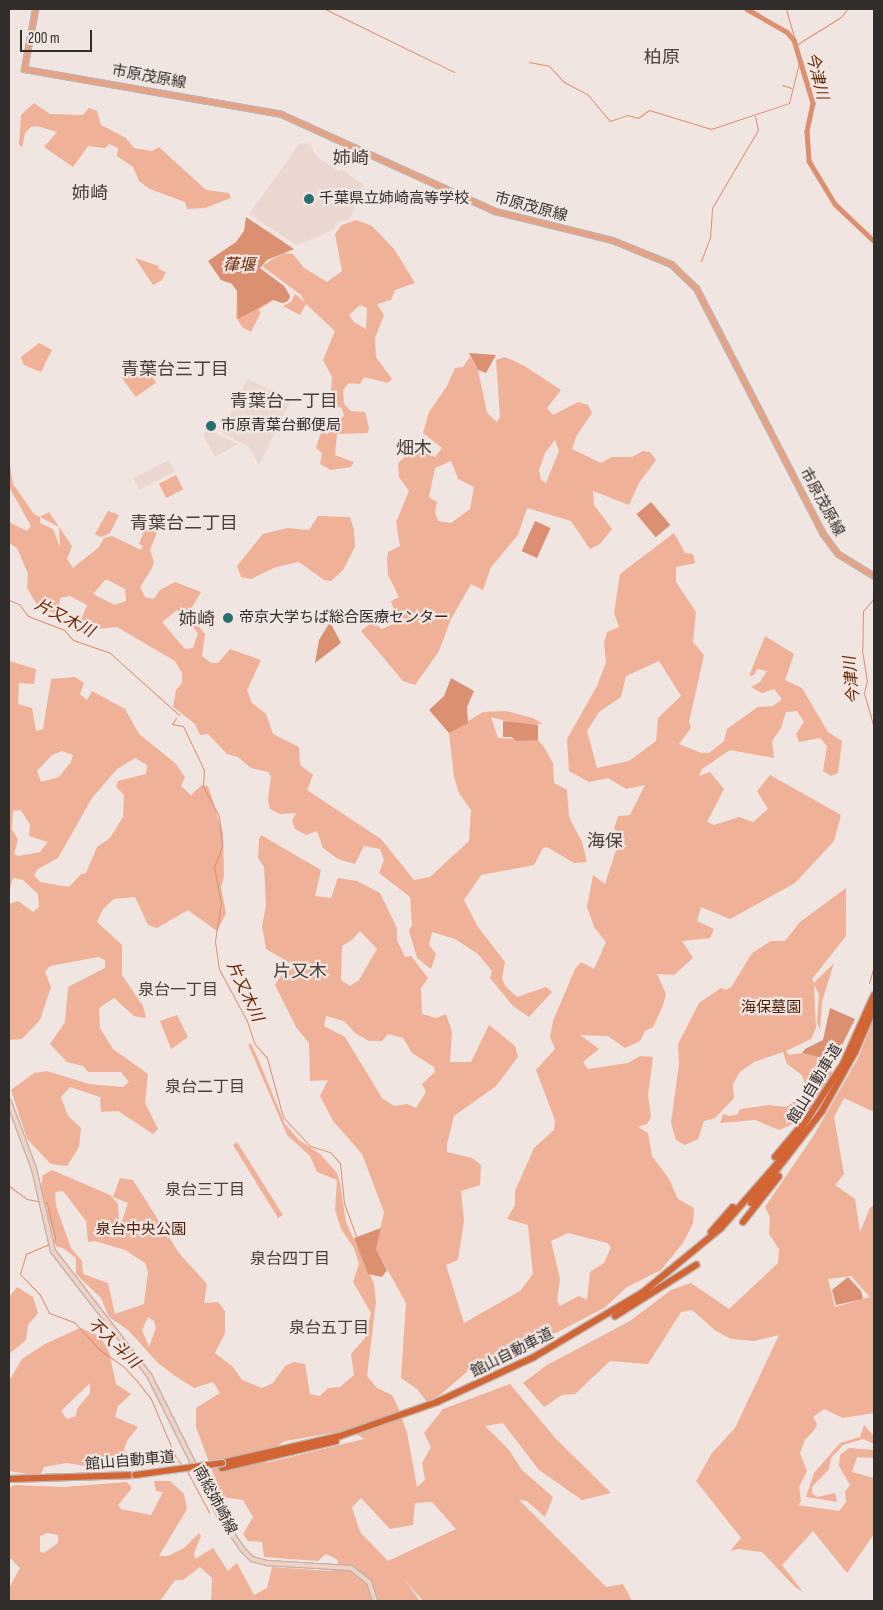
<!DOCTYPE html>
<meta charset="utf-8">
<style>
body{margin:0}
#map{position:relative;width:883px;height:1610px;overflow:hidden;background:#f1e5e1;font-family:"Sofia Sans Condensed","Noto Sans JP",sans-serif}
div>[style]{position:absolute}
.built>*{inset:0;background:#ead8d0;transform-origin:0 0}
.green>*{inset:0;background:#efb197;transform-origin:0 0}
.water>*{inset:0;background:#dc9072;transform-origin:0 0}
.stream>*{height:1px;margin:-0.5px;padding:0 0.5px;transform-origin:0.5px;border-radius:0.5px;background:#dc9072}
.river>*{height:4.5px;margin:-2.25px;padding:0 2.25px;transform-origin:2.25px;border-radius:2.25px;background:#dc9072}
.roads{filter:drop-shadow(1px 0 #bfb4af) drop-shadow(-1px 0 #bfb4af) drop-shadow(0 1px #bfb4af) drop-shadow(0 -1px #bfb4af)}
.secondary>*{height:4px;margin:-2px;padding:0 2px;transform-origin:2px;border-radius:2px;background:#f2d0c2}
.primary>*{height:5px;margin:-2.5px;padding:0 2.5px;transform-origin:2.5px;border-radius:2.5px;background:#e5a285}
.motorway>*{height:6px;margin:-3px;padding:0 3px;transform-origin:3px;border-radius:3px;background:#d36433}
.bridges{filter:drop-shadow(1px 0 #c5c4c4) drop-shadow(-1px 0 #c5c4c4) drop-shadow(0 1px #c5c4c4) drop-shadow(0 -1px #c5c4c4)}
.motorway-bridge>*{height:6px;margin:-3px;padding:0 3px;transform-origin:3px;border-radius:3px;background:#d36433}
.dots>*{width:14px;height:14px;translate:-50% -50%;box-sizing:border-box;border:2px solid #f1e5e1;border-radius:50%}
span{translate:-50% -50%;white-space:nowrap;text-align:center;line-height:1.15;-webkit-text-stroke:4.5px #f1e5e1;paint-order:stroke}
.street-label{font-size:15px;color:#312d2b}
.poi-label{font-size:15px;color:#312d2b}
.left{translate:0 -50%;text-align:left}
.park-label{font-size:15px;color:#4e1e08}
.water-label{font-size:16px;color:#692603;font-style:italic}
.neighbourhood-label{font-size:16px;color:#49403c}
.quarter-label{font-size:18px;color:#49403c}
.frame{position:absolute;inset:0;border:10px solid #312d2b;pointer-events:none}
.scale{position:absolute;left:20px;top:30px;width:72px;height:22px;box-sizing:border-box;border:2px solid #312d2b;border-top:0;padding-left:6px;font-size:15px;line-height:18px;white-space:nowrap;color:#312d2b;-webkit-text-stroke:4px #f1e5e1;paint-order:stroke}
</style>
<div id="map">
<div class="built">
<div style="clip-path:polygon(300px 143px,310px 144px,316px 156px,338px 171px,341px 169px,364px 185px,350px 219px,337px 223px,333px 230px,297px 245px,249px 214px)"></div>
<div style="clip-path:polygon(248px 379px,291px 400px,259px 465px,249px 447px,221px 432px)"></div>
<div style="clip-path:polygon(207px 429px,238px 444px,215px 457px,203px 435px)"></div>
<div style="left:169px;top:460px;width:13px;height:40px;rotate:63deg"></div>
</div>
<div class="green">
<div style="clip-path:polygon(34px 103px,50px 114px,83px 115px,89px 108px,97px 111px,101px 125px,126px 138px,134px 148px,152px 151px,159px 147px,206px 190px,229px 193px,231px 198px,205px 208px,187px 209px,185px 202px,150px 189px,139px 181px,133px 167px,117px 156px,118px 148px,109px 144px,105px 148px,88px 146px,73px 167px,44px 147px,57px 132px,37px 126px,31px 127px,25px 133px,22px 148px,19px 144px,21px 115px)"></div>
<div style="clip-path:polygon(evenodd,356px 220px,372px 226px,394px 249px,415px 283px,395px 290px,391px 300px,377px 304px,384px 315px,375px 338px,376px 357px,392px 379px,388px 383px,364px 377px,360px 384px,349px 383px,343px 390px,344px 404px,351px 411px,365px 412px,369px 428px,368px 433px,337px 434px,335px 455px,354px 462px,351px 467px,331px 470px,320px 464px,322px 453px,316px 448px,320px 435px,344px 416px,342px 408px,330px 405px,332px 377px,323px 360px,335px 331px,306px 304px,300px 315px,283px 306px,291px 302px,295px 294px,305px 302px,301px 295px,262px 266px,283px 253px,293px 254px,304px 268px,327px 282px,342px 271px,335px 234px,342px 225px,356px 220px,360px 305px,367px 308px,366px 329px,354px 322px,349px 315px,360px 305px)"></div>
<div style="clip-path:polygon(135px 258px,159px 266px,158px 269px,166px 272px,162px 280px,153px 285px)"></div>
<div style="clip-path:polygon(233px 285px,284px 286px,290px 296px,283px 303px,273px 300px,258px 310px,261px 312px,251px 332px,242px 327px,236px 317px,237px 291px)"></div>
<div style="clip-path:polygon(39px 343px,52px 350px,41px 372px,24px 365px,21px 357px)"></div>
<div style="clip-path:polygon(evenodd,470px 357px,478px 370px,487px 413px,497px 422px,500px 417px,496px 360px,505px 357px,523px 365px,561px 390px,547px 408px,553px 415px,578px 402px,588px 405px,592px 413px,577px 435px,572px 449px,601px 463px,612px 457px,632px 457px,643px 451px,650px 452px,656px 460px,639px 483px,629px 505px,593px 491px,594px 505px,612px 529px,600px 544px,590px 549px,571px 521px,527px 508px,518px 535px,491px 567px,483px 590px,471px 584px,451px 619px,439px 651px,415px 685px,403px 681px,361px 631px,372px 622px,382px 629px,398px 622px,391px 601px,399px 597px,388px 575px,387px 560px,388px 552px,400px 546px,396px 522px,409px 491px,399px 477px,398px 463px,408px 454px,421px 451px,435px 457px,442px 448px,423px 433px,429px 412px,447px 386px,455px 368px,463px 367px,470px 357px,555px 440px,559px 451px,546px 483px,541px 480px,539px 470px,545px 453px,555px 440px,470px 357px,451px 461px,458px 479px,474px 487px,470px 509px,451px 523px,438px 521px,435px 512px,437px 502px,429px 497px,435px 468px,451px 461px)"></div>
<div style="left:142px;top:363px;width:24px;height:25px;rotate:54deg"></div>
<div style="clip-path:polygon(evenodd,9px 459px,13px 484px,34px 514px,40px 517px,40px 523px,53px 529px,60px 547px,59px 527px,40px 517px,49px 512px,72px 546px,67px 559px,73px 568px,99px 547px,104px 538px,112px 536px,141px 550px,143px 546px,139px 544px,146px 526px,157px 533px,150px 550px,154px 562px,152px 568px,140px 587px,145px 597px,154px 599px,160px 590px,175px 582px,201px 592px,188px 614px,205px 634px,202px 656px,211px 663px,218px 663px,230px 649px,261px 660px,247px 690px,252px 703px,266px 714px,273px 734px,299px 747px,300px 765px,313px 775px,307px 790px,381px 839px,414px 880px,430px 877px,469px 841px,471px 810px,459px 793px,454px 777px,449px 733px,483px 712px,506px 711px,533px 718px,543px 724px,522px 725px,491px 717px,498px 738px,538px 740px,544px 747px,553px 763px,554px 783px,567px 790px,569px 817px,582px 842px,587px 862px,574px 863px,547px 847px,543px 848px,534px 865px,481px 875px,464px 900px,478px 927px,505px 962px,502px 978px,505px 986px,517px 997px,546px 987px,552px 992px,529px 1017px,513px 1006px,490px 978px,492px 971px,478px 954px,455px 939px,432px 932px,429px 945px,436px 954px,431px 969px,417px 958px,409px 931px,412px 925px,410px 897px,379px 873px,384px 860px,380px 849px,364px 846px,355px 864px,338px 859px,323px 848px,317px 831px,306px 835px,295px 829px,292px 821px,296px 813px,280px 814px,270px 809px,268px 800px,271px 777px,268px 772px,251px 768px,238px 757px,227px 754px,208px 734px,200px 735px,195px 724px,173px 707px,176px 690px,182px 683px,182px 673px,175px 661px,117px 627px,86px 630px,81px 620px,87px 605px,70px 596px,60px 598px,58px 614px,39px 608px,27px 588px,28px 574px,17px 548px,9px 543px,9px 522px,27px 531px,31px 526px,9px 487px,9px 459px,106px 579px,125px 589px,126px 601px,115px 605px,93px 594px,106px 579px,9px 459px,177px 610px,198px 633px,193px 648px,185px 649px,162px 622px,177px 610px)"></div>
<div style="left:176px;top:475px;width:16px;height:19px;rotate:63deg"></div>
<div style="clip-path:polygon(108px 511px,119px 515px,110px 533px,101px 537px,95px 534px)"></div>
<div style="clip-path:polygon(318px 516px,350px 517px,354px 530px,355px 547px,343px 570px,331px 581px,324px 580px,299px 562px,276px 567px,251px 579px,241px 577px,237px 566px,263px 534px,287px 528px,309px 530px)"></div>
<div style="clip-path:polygon(evenodd,674px 533px,685px 553px,693px 554px,695px 563px,676px 567px,676px 582px,696px 612px,693px 642px,704px 655px,689px 722px,691px 728px,679px 744px,701px 753px,709px 753px,724px 741px,727px 729px,758px 707px,773px 706px,782px 699px,774px 689px,762px 693px,751px 687px,760px 682px,767px 671px,757px 669px,754px 675px,749px 676px,765px 636px,794px 654px,785px 680px,802px 688px,828px 732px,842px 741px,838px 773px,831px 776px,823px 771px,827px 746px,820px 738px,799px 742px,796px 734px,804px 722px,797px 711px,786px 712px,781px 728px,772px 741px,774px 758px,730px 750px,702px 769px,699px 776px,710px 772px,724px 789px,707px 822px,714px 825px,739px 817px,753px 822px,768px 809px,757px 791px,770px 775px,841px 815px,834px 841px,795px 883px,730px 919px,701px 907px,697px 921px,714px 929px,710px 938px,682px 941px,693px 958px,674px 975px,657px 974px,666px 994px,663px 1005px,653px 1027px,645px 1031px,640px 1041px,625px 1048px,608px 1036px,580px 1035px,599px 1049px,583px 1062px,588px 1069px,628px 1063px,640px 1056px,653px 1057px,648px 1095px,651px 1117px,647px 1124px,638px 1127px,648px 1133px,652px 1156px,669px 1179px,678px 1199px,694px 1208px,693px 1223px,683px 1243px,661px 1270px,627px 1287px,604px 1308px,529px 1347px,475px 1365px,440px 1395px,427px 1402px,417px 1389px,401px 1378px,406px 1303px,376px 1249px,384px 1212px,362px 1154px,333px 1121px,320px 1096px,328px 1080px,310px 1081px,309px 1043px,296px 1027px,275px 985px,280px 977px,295px 966px,266px 949px,262px 926px,266px 905px,264px 867px,258px 858px,259px 840px,261px 835px,321px 870px,315px 896px,331px 898px,338px 878px,357px 881px,380px 893px,397px 928px,397px 940px,405px 957px,411px 956px,428px 978px,421px 988px,422px 1014px,436px 1018px,446px 1014px,452px 1032px,450px 1062px,471px 1062px,489px 1025px,515px 1046px,518px 1057px,496px 1086px,454px 1116px,447px 1144px,447px 1152px,472px 1158px,481px 1165px,480px 1185px,461px 1191px,464px 1221px,458px 1260px,446px 1265px,464px 1323px,520px 1291px,533px 1274px,528px 1225px,507px 1219px,515px 1205px,515px 1191px,534px 1148px,554px 1130px,555px 1120px,536px 1070px,555px 1049px,550px 1037px,553px 1021px,575px 969px,581px 962px,594px 969px,606px 942px,594px 927px,587px 907px,593px 875px,605px 884px,621px 835px,614px 829px,618px 816px,630px 815px,645px 785px,626px 789px,608px 778px,589px 782px,569px 771px,567px 739px,597px 686px,606px 662px,604px 643px,607px 632px,619px 627px,614px 613px,620px 574px,674px 533px,659px 661px,681px 696px,658px 718px,656px 741px,629px 761px,597px 768px,587px 731px,599px 712px,621px 697px,626px 676px,659px 661px,674px 533px,360px 931px,377px 949px,359px 980px,350px 986px,341px 980px,342px 946px,352px 940px,360px 931px,674px 533px,326px 1016px,344px 1021px,355px 1033px,369px 1041px,382px 1041px,388px 1034px,403px 1038px,412px 1053px,434px 1067px,435px 1072px,422px 1084px,426px 1092px,416px 1108px,407px 1104px,394px 1106px,382px 1098px,345px 1037px,324px 1026px,326px 1016px,674px 533px,568px 1233px,607px 1243px,611px 1247px,604px 1263px,590px 1272px,587px 1300px,579px 1296px,560px 1306px,557px 1301px,560px 1279px,551px 1241px,568px 1233px)"></div>
<div style="clip-path:polygon(evenodd,9px 661px,36px 669px,34px 684px,19px 683px,18px 704px,32px 708px,36px 731px,43px 729px,51px 679px,75px 677px,84px 683px,80px 694px,87px 700px,92px 691px,125px 709px,139px 734px,175px 763px,185px 777px,181px 786px,191px 795px,202px 785px,208px 786px,223px 833px,224px 876px,221px 888px,226px 913px,217px 931px,188px 910px,157px 928px,148px 925px,135px 897px,114px 899px,103px 909px,97px 922px,122px 945px,122px 975px,143px 1006px,146px 1018px,134px 1016px,114px 998px,99px 1008px,100px 1028px,113px 1049px,148px 1074px,145px 1103px,158px 1129px,153px 1134px,118px 1111px,101px 1112px,100px 1097px,70px 1087px,61px 1097px,68px 1116px,81px 1128px,79px 1147px,67px 1166px,51px 1164px,27px 1139px,11px 1090px,34px 1073px,47px 1071px,89px 1084px,123px 1087px,129px 1082px,121px 1072px,88px 1072px,83px 1066px,67px 1062px,50px 1044px,65px 1022px,68px 987px,105px 968px,105px 960px,98px 957px,50px 966px,45px 972px,51px 987px,40px 1020px,22px 1039px,9px 1040px,9px 904px,18px 901px,33px 912px,39px 907px,38px 894px,23px 880px,13px 878px,9px 892px,9px 661px,62px 751px,73px 755px,71px 762px,59px 777px,41px 782px,37px 771px,52px 755px,62px 751px,9px 661px,135px 758px,147px 765px,146px 774px,118px 781px,116px 787px,124px 795px,123px 817px,110px 838px,97px 847px,86px 873px,81px 874px,69px 887px,40px 882px,34px 875px,38px 869px,58px 858px,92px 798px,117px 769px,135px 758px,9px 661px,21px 810px,30px 825px,29px 836px,48px 842px,40px 852px,18px 856px,14px 854px,18px 840px,12px 829px,13px 811px,21px 810px)"></div>
<div style="clip-path:polygon(846px 888px,846px 936px,812px 979px,814px 983px,834px 963px,822px 1002px,820px 1030px,817px 1022px,819px 994px,814px 985px,816px 1028px,811px 1039px,786px 1051px,789px 1055px,802px 1053px,817px 1057px,820px 1069px,833px 1072px,804px 1119px,779px 1130px,755px 1120px,720px 1123px,723px 1114px,730px 1116px,738px 1114px,740px 1109px,769px 1105px,786px 1107px,799px 1099px,806px 1087px,802px 1075px,787px 1064px,783px 1052px,754px 1062px,740px 1072px,733px 1084px,734px 1098px,715px 1118px,704px 1121px,698px 1139px,685px 1145px,676px 1140px,671px 1123px,679px 1064px,678px 1044px,699px 1003px,721px 988px,726px 990px,732px 986px,752px 953px,771px 941px,785px 941px,800px 922px)"></div>
<div style="clip-path:polygon(177px 1015px,188px 1037px,171px 1049px,160px 1021px)"></div>
<div style="clip-path:polygon(evenodd,873px 1021px,874px 1112px,844px 1098px,834px 1117px,844px 1174px,835px 1185px,855px 1199px,860px 1232px,870px 1208px,874px 1205px,874px 1413px,843px 1418px,824px 1409px,813px 1417px,817px 1424px,815px 1429px,805px 1440px,800px 1453px,807px 1471px,799px 1487px,801px 1501px,798px 1505px,839px 1511px,846px 1502px,845px 1492px,850px 1485px,839px 1466px,840px 1455px,849px 1448px,874px 1450px,874px 1458px,857px 1457px,852px 1472px,874px 1478px,874px 1534px,847px 1573px,813px 1531px,782px 1565px,803px 1592px,795px 1587px,762px 1552px,738px 1549px,730px 1551px,741px 1538px,696px 1481px,712px 1453px,735px 1428px,779px 1335px,754px 1341px,731px 1339px,716px 1331px,692px 1310px,681px 1312px,648px 1364px,610px 1361px,575px 1394px,562px 1395px,544px 1407px,523px 1383px,547px 1365px,630px 1321px,671px 1290px,691px 1283px,729px 1309px,778px 1263px,779px 1249px,769px 1234px,770px 1217px,765px 1207px,814px 1135px,858px 1058px,873px 1021px,851px 1276px,870px 1297px,835px 1307px,828px 1279px,851px 1276px)"></div>
<div style="clip-path:polygon(evenodd,248px 1044px,251px 1044px,256px 1054px,285px 1124px,299px 1140px,320px 1154px,337px 1173px,340px 1183px,346px 1222px,374px 1284px,376px 1302px,367px 1376px,377px 1388px,392px 1395px,398px 1407px,407px 1433px,417px 1487px,425px 1480px,422px 1463px,431px 1447px,424px 1433px,443px 1409px,510px 1384px,556px 1439px,611px 1493px,582px 1500px,539px 1470px,503px 1423px,485px 1426px,509px 1450px,522px 1470px,553px 1497px,545px 1517px,527px 1501px,519px 1500px,606px 1587px,623px 1584px,632px 1601px,423px 1601px,405px 1580px,420px 1601px,211px 1601px,212px 1578px,200px 1567px,183px 1580px,175px 1580px,160px 1601px,9px 1601px,9px 1588px,20px 1568px,9px 1557px,9px 1488px,15px 1485px,64px 1487px,127px 1482px,132px 1488px,118px 1505px,121px 1509px,151px 1515px,163px 1492px,156px 1491px,154px 1481px,170px 1481px,184px 1494px,187px 1509px,159px 1556px,168px 1556px,184px 1548px,199px 1533px,201px 1536px,194px 1553px,195px 1559px,213px 1548px,228px 1571px,237px 1563px,254px 1595px,267px 1588px,272px 1567px,330px 1571px,337px 1568px,338px 1560px,326px 1554px,318px 1561px,264px 1557px,262px 1542px,248px 1541px,243px 1534px,253px 1517px,243px 1500px,222px 1497px,196px 1427px,196px 1408px,220px 1393px,213px 1382px,194px 1388px,174px 1375px,159px 1364px,128px 1330px,109px 1317px,101px 1298px,76px 1274px,76px 1258px,63px 1248px,56px 1246px,41px 1187px,43px 1175px,52px 1170px,110px 1195px,118px 1204px,120px 1237px,120px 1227px,128px 1203px,113px 1197px,120px 1178px,133px 1180px,179px 1253px,207px 1284px,204px 1303px,218px 1302px,225px 1311px,225px 1333px,215px 1353px,233px 1367px,242px 1380px,262px 1388px,273px 1383px,285px 1366px,294px 1362px,305px 1364px,310px 1394px,320px 1396px,328px 1388px,340px 1387px,354px 1375px,351px 1354px,365px 1338px,371px 1313px,353px 1282px,359px 1264px,354px 1248px,341px 1229px,335px 1210px,337px 1180px,317px 1172px,310px 1156px,287px 1135px,248px 1044px,63px 1191px,86px 1221px,88px 1242px,95px 1241px,125px 1250px,145px 1263px,148px 1272px,144px 1304px,115px 1314px,108px 1283px,83px 1274px,82px 1261px,71px 1248px,56px 1206px,55px 1192px,63px 1191px,248px 1044px,148px 1317px,154px 1321px,156px 1328px,149px 1347px,142px 1330px,148px 1317px,248px 1044px,350px 1430px,364px 1439px,266px 1463px,265px 1453px,285px 1441px,350px 1430px,248px 1044px,361px 1498px,390px 1529px,413px 1525px,415px 1503px,432px 1502px,456px 1529px,388px 1561px,360px 1532px,352px 1507px,361px 1498px,248px 1044px,47px 1533px,58px 1535px,58px 1543px,44px 1553px,40px 1552px,40px 1536px,47px 1533px)"></div>
<div style="clip-path:polygon(237px 1142px,283px 1215px,278px 1218px,233px 1145px)"></div>
<div style="clip-path:polygon(17px 1287px,33px 1297px,38px 1313px,28px 1325px,26px 1340px,9px 1354px,9px 1297px)"></div>
<div style="clip-path:polygon(evenodd,80px 1328px,100px 1336px,109px 1352px,116px 1384px,131px 1394px,118px 1406px,115px 1417px,138px 1427px,127px 1441px,124px 1450px,133px 1458px,131px 1466px,104px 1469px,66px 1463px,44px 1467px,40px 1476px,9px 1471px,9px 1381px,22px 1359px,45px 1344px,80px 1328px,90px 1383px,90px 1393px,77px 1409px,76px 1416px,67px 1419px,61px 1411px,90px 1383px)"></div>
<div style="clip-path:polygon(864px 1425px,874px 1436px,874px 1444px,863px 1439px,843px 1445px,831px 1458px,829px 1469px,812px 1487px,812px 1493px,817px 1497px,835px 1493px,837px 1502px,806px 1497px,814px 1473px,840px 1443px,860px 1437px)"></div>
</div>
<div class="water">
<div style="clip-path:polygon(246px 217px,294px 249px,267px 260px,260px 268px,284px 286px,290px 296px,288px 301px,283px 303px,273px 300px,238px 319px,237px 291px,232px 284px,221px 280px,208px 261px,236px 242px,244px 231px)"></div>
<div style="clip-path:polygon(469px 353px,496px 355px,486px 373px,478px 370px)"></div>
<div style="left:651px;top:502px;width:30px;height:19px;rotate:50deg"></div>
<div style="left:535px;top:521px;width:17px;height:33px;rotate:24deg"></div>
<div style="clip-path:polygon(330px 622px,341px 643px,315px 663px,319px 640px)"></div>
<div style="clip-path:polygon(451px 678px,474px 691px,467px 707px,468px 723px,449px 733px,429px 710px,444px 696px)"></div>
<div style="clip-path:polygon(503px 721px,538px 725px,538px 740px,517px 741px,511px 737px,503px 737px)"></div>
<div style="clip-path:polygon(830px 1008px,855px 1019px,839px 1051px,833px 1061px,802px 1053px,805px 1049px,823px 1040px)"></div>
<div style="clip-path:polygon(381px 1228px,376px 1249px,387px 1270px,382px 1277px,368px 1274px,354px 1238px)"></div>
<div style="clip-path:polygon(848px 1277px,861px 1291px,863px 1299px,836px 1305px,832px 1290px)"></div>
</div>
<div class="stream">
<div style="left:325px;top:9px;width:144px;rotate:26deg"></div>
<div style="left:786px;top:9px;width:36px;rotate:74deg"></div>
<div style="left:796px;top:45px;width:53px;rotate:-31.9deg"></div>
<div style="left:841px;top:17px;width:10px;rotate:-53deg"></div>
<div style="left:529px;top:62px;width:20px;rotate:11deg"></div>
<div style="left:549px;top:66px;width:22px;rotate:47deg"></div>
<div style="left:564px;top:82px;width:27px;rotate:28deg"></div>
<div style="left:588px;top:95px;width:34px;rotate:50deg"></div>
<div style="left:610px;top:121px;width:18px;rotate:-19deg"></div>
<div style="left:627px;top:115px;width:11px;rotate:15deg"></div>
<div style="left:638px;top:118px;width:14px;rotate:-36deg"></div>
<div style="left:649px;top:110px;width:65px;rotate:17deg"></div>
<div style="left:711px;top:129px;width:82px;rotate:-18.4deg"></div>
<div style="left:789px;top:103px;width:45px;rotate:-76deg"></div>
<div style="left:782px;top:85px;width:10px;rotate:17deg"></div>
<div style="left:701px;top:261px;width:25px;rotate:-69deg"></div>
<div style="left:710px;top:238px;width:30px;rotate:-86deg"></div>
<div style="left:712px;top:208px;width:91px;rotate:-59.5deg"></div>
<div style="left:758px;top:130px;width:14px;rotate:-102deg"></div>
<div style="left:874px;top:574px;width:8px;rotate:-90deg"></div>
<div style="left:874px;top:598px;width:17px;rotate:130deg"></div>
<div style="left:863px;top:611px;width:39px;rotate:91deg"></div>
<div style="left:862px;top:650px;width:30px;rotate:81deg"></div>
<div style="left:867px;top:680px;width:13px;rotate:103deg"></div>
<div style="left:864px;top:693px;width:36px;rotate:74deg"></div>
<div style="left:874px;top:728px;width:66px;rotate:90deg"></div>
<div style="left:9px;top:600px;width:11px;rotate:22deg"></div>
<div style="left:19px;top:604px;width:15px;rotate:53deg"></div>
<div style="left:28px;top:616px;width:39px;rotate:21deg"></div>
<div style="left:64px;top:630px;width:13px;rotate:48deg"></div>
<div style="left:73px;top:640px;width:39px;rotate:19deg"></div>
<div style="left:110px;top:653px;width:93px;rotate:41.9deg"></div>
<div style="left:176px;top:718px;width:7px;rotate:124deg"></div>
<div style="left:172px;top:724px;width:11px;rotate:10deg"></div>
<div style="left:183px;top:726px;width:49px;rotate:64.5deg"></div>
<div style="left:204px;top:770px;width:16px;rotate:94deg"></div>
<div style="left:203px;top:786px;width:34px;rotate:62deg"></div>
<div style="left:219px;top:816px;width:31px;rotate:84deg"></div>
<div style="left:222px;top:847px;width:22px;rotate:112deg"></div>
<div style="left:214px;top:867px;width:37px;rotate:79deg"></div>
<div style="left:221px;top:903px;width:38px;rotate:99deg"></div>
<div style="left:215px;top:941px;width:28px;rotate:82deg"></div>
<div style="left:219px;top:969px;width:59px;rotate:61.7deg"></div>
<div style="left:247px;top:1021px;width:23px;rotate:72deg"></div>
<div style="left:254px;top:1043px;width:20px;rotate:49deg"></div>
<div style="left:267px;top:1058px;width:61px;rotate:74.8deg"></div>
<div style="left:283px;top:1117px;width:40px;rotate:47deg"></div>
<div style="left:310px;top:1146px;width:21px;rotate:17deg"></div>
<div style="left:330px;top:1152px;width:15px;rotate:48deg"></div>
<div style="left:340px;top:1163px;width:40px;rotate:84.3deg"></div>
<div style="left:344px;top:1203px;width:35px;rotate:70deg"></div>
<div style="left:869px;top:983px;width:18px;rotate:-74deg"></div>
<div style="left:9px;top:1164px;width:2px;rotate:90deg"></div>
<div style="left:9px;top:1186px;width:22px;rotate:36deg"></div>
<div style="left:27px;top:1199px;width:20px;rotate:11deg"></div>
<div style="left:47px;top:1203px;width:36px;rotate:77deg"></div>
<div style="left:55px;top:1238px;width:4px;rotate:104deg"></div>
<div style="left:54px;top:1242px;width:30px;rotate:157deg"></div>
<div style="left:26px;top:1254px;width:21px;rotate:107deg"></div>
<div style="left:20px;top:1274px;width:29px;rotate:46deg"></div>
<div style="left:40px;top:1295px;width:20px;rotate:63deg"></div>
<div style="left:49px;top:1313px;width:27px;rotate:20deg"></div>
<div style="left:74px;top:1322px;width:38px;rotate:47deg"></div>
<div style="left:100px;top:1350px;width:28px;rotate:35deg"></div>
<div style="left:123px;top:1366px;width:21px;rotate:47deg"></div>
<div style="left:137px;top:1381px;width:23px;rotate:52deg"></div>
<div style="left:151px;top:1399px;width:64px;rotate:67deg"></div>
<div style="left:176px;top:1458px;width:11px;rotate:49deg"></div>
<div style="left:187px;top:1471px;width:47px;rotate:61.8deg"></div>
</div>
<div class="river">
<div style="left:747px;top:9px;width:46px;rotate:29.9deg"></div>
<div style="left:787px;top:32px;width:11px;rotate:49deg"></div>
<div style="left:794px;top:40px;width:66px;rotate:73.2deg"></div>
<div style="left:813px;top:103px;width:29px;rotate:102deg"></div>
<div style="left:807px;top:131px;width:30px;rotate:86deg"></div>
<div style="left:809px;top:161px;width:50px;rotate:58.8deg"></div>
<div style="left:835px;top:204px;width:54px;rotate:43.5deg"></div>
</div>
<div class="roads">
<div class="secondary">
<div style="left:9px;top:1102px;width:72px;rotate:69.5deg"></div>
<div style="left:34px;top:1169px;width:84px;rotate:77deg"></div>
<div style="left:53px;top:1251px;width:157px;rotate:52.3deg"></div>
<div style="left:149px;top:1375px;width:157px;rotate:63.4deg"></div>
<div style="left:219px;top:1515px;width:42px;rotate:55.6deg"></div>
<div style="left:243px;top:1550px;width:13px;rotate:45deg"></div>
<div style="left:252px;top:1559px;width:16px;rotate:15deg"></div>
<div style="left:267px;top:1563px;width:84px;rotate:3.4deg"></div>
<div style="left:351px;top:1568px;width:23px;rotate:38deg"></div>
<div style="left:369px;top:1582px;width:20px;rotate:72deg"></div>
</div>
<div class="primary">
<div style="left:35px;top:9px;width:61px;rotate:100.4deg"></div>
<div style="left:24px;top:69px;width:261px;rotate:9.9deg"></div>
<div style="left:281px;top:114px;width:235px;rotate:24.4deg"></div>
<div style="left:495px;top:211px;width:121px;rotate:13.9deg"></div>
<div style="left:612px;top:240px;width:64px;rotate:22.1deg"></div>
<div style="left:671px;top:264px;width:35px;rotate:44deg"></div>
<div style="left:696px;top:288px;width:277px;rotate:62.7deg"></div>
<div style="left:823px;top:534px;width:25px;rotate:53deg"></div>
<div style="left:838px;top:554px;width:42px;rotate:31.4deg"></div>
</div>
<div class="motorway">
<div style="left:775px;top:1157px;width:40px;rotate:-50deg"></div>
<div style="left:751px;top:1203px;width:116px;rotate:-52.3deg"></div>
<div style="left:822px;top:1111px;width:68px;rotate:-60.8deg"></div>
<div style="left:855px;top:1052px;width:48px;rotate:-66.6deg"></div>
<div style="left:743px;top:1222px;width:58px;rotate:-52deg"></div>
<div style="left:711px;top:1232px;width:33px;rotate:-49deg"></div>
<div style="left:615px;top:1316px;width:96px;rotate:-32.2deg"></div>
<div style="left:222px;top:1463px;width:121px;rotate:-12.9deg"></div>
<div style="left:340px;top:1436px;width:103px;rotate:-19.3deg"></div>
<div style="left:437px;top:1402px;width:107px;rotate:-24.9deg"></div>
<div style="left:534px;top:1357px;width:126px;rotate:-30.7deg"></div>
<div style="left:642px;top:1293px;width:102px;rotate:-39.4deg"></div>
<div style="left:721px;top:1228px;width:93px;rotate:-48.9deg"></div>
<div style="left:782px;top:1158px;width:114px;rotate:-57.1deg"></div>
<div style="left:844px;top:1062px;width:73px;rotate:-65.9deg"></div>
<div style="left:222px;top:1468px;width:117px;rotate:-13.3deg"></div>
<div style="left:9px;top:1479px;width:126px;rotate:-1.8deg"></div>
</div>
</div>
<div class="bridges">
<div class="motorway-bridge">
<div style="left:135px;top:1475px;width:88px;rotate:-7.9deg"></div>
</div>
</div>
<div class="dots">
<div style="left:309px;top:199px;background:#26716f"></div>
<div style="left:211px;top:426px;background:#26716f"></div>
<div style="left:228px;top:618px;background:#26716f"></div>
</div>
<div class="street-label">
<span style="left:149px;top:77px;rotate:10deg">市原茂原線</span>
<span style="left:531px;top:207px;rotate:15deg">市原茂原線</span>
<span style="left:822px;top:502px;rotate:61deg">市原茂原線</span>
<span style="left:815px;top:1084px;rotate:-59deg">館山自動車道</span>
<span style="left:512px;top:1353px;rotate:-27deg">館山自動車道</span>
<span style="left:130px;top:1461px;rotate:-5deg">館山自動車道</span>
<span style="left:215px;top:1500px;rotate:62deg">南総姉崎線</span>
</div>
<div class="poi-label">
<span class="left" style="left:319px;top:199px">千葉県立姉崎高等学校</span>
<span class="left" style="left:221px;top:426px">市原青葉台郵便局</span>
<span class="left" style="left:239px;top:618px">帝京大学ちば総合医療センター</span>
</div>
<div class="park-label">
<span style="left:771px;top:1008px">海保墓園</span>
<span style="left:141px;top:1230px">泉台中央公園</span>
</div>
<div class="water-label">
<span style="left:816px;top:76px;rotate:76deg">今津川</span>
<span style="left:239px;top:266px">葎堰</span>
<span style="left:64px;top:619px;rotate:27deg">片又木川</span>
<span style="left:853px;top:680px;rotate:-96deg">今津川</span>
<span style="left:244px;top:992px;rotate:65deg">片又木川</span>
<span style="left:113px;top:1344px;rotate:43deg">不入斗川</span>
</div>
<div class="neighbourhood-label">
<span style="left:178px;top:991px">泉台一丁目</span>
<span style="left:205px;top:1088px">泉台二丁目</span>
<span style="left:205px;top:1191px">泉台三丁目</span>
<span style="left:290px;top:1260px">泉台四丁目</span>
<span style="left:329px;top:1329px">泉台五丁目</span>
</div>
<div class="quarter-label">
<span style="left:662px;top:58px">柏原</span>
<span style="left:351px;top:159px">姉崎</span>
<span style="left:90px;top:194px">姉崎</span>
<span style="left:175px;top:370px">青葉台三丁目</span>
<span style="left:284px;top:402px">青葉台一丁目</span>
<span style="left:414px;top:449px">畑木</span>
<span style="left:184px;top:524px">青葉台二丁目</span>
<span style="left:197px;top:620px">姉崎</span>
<span style="left:605px;top:842px">海保</span>
<span style="left:300px;top:972px">片又木</span>
</div>
<div class="frame"></div>
<div class="scale">200 m</div>
</div>
